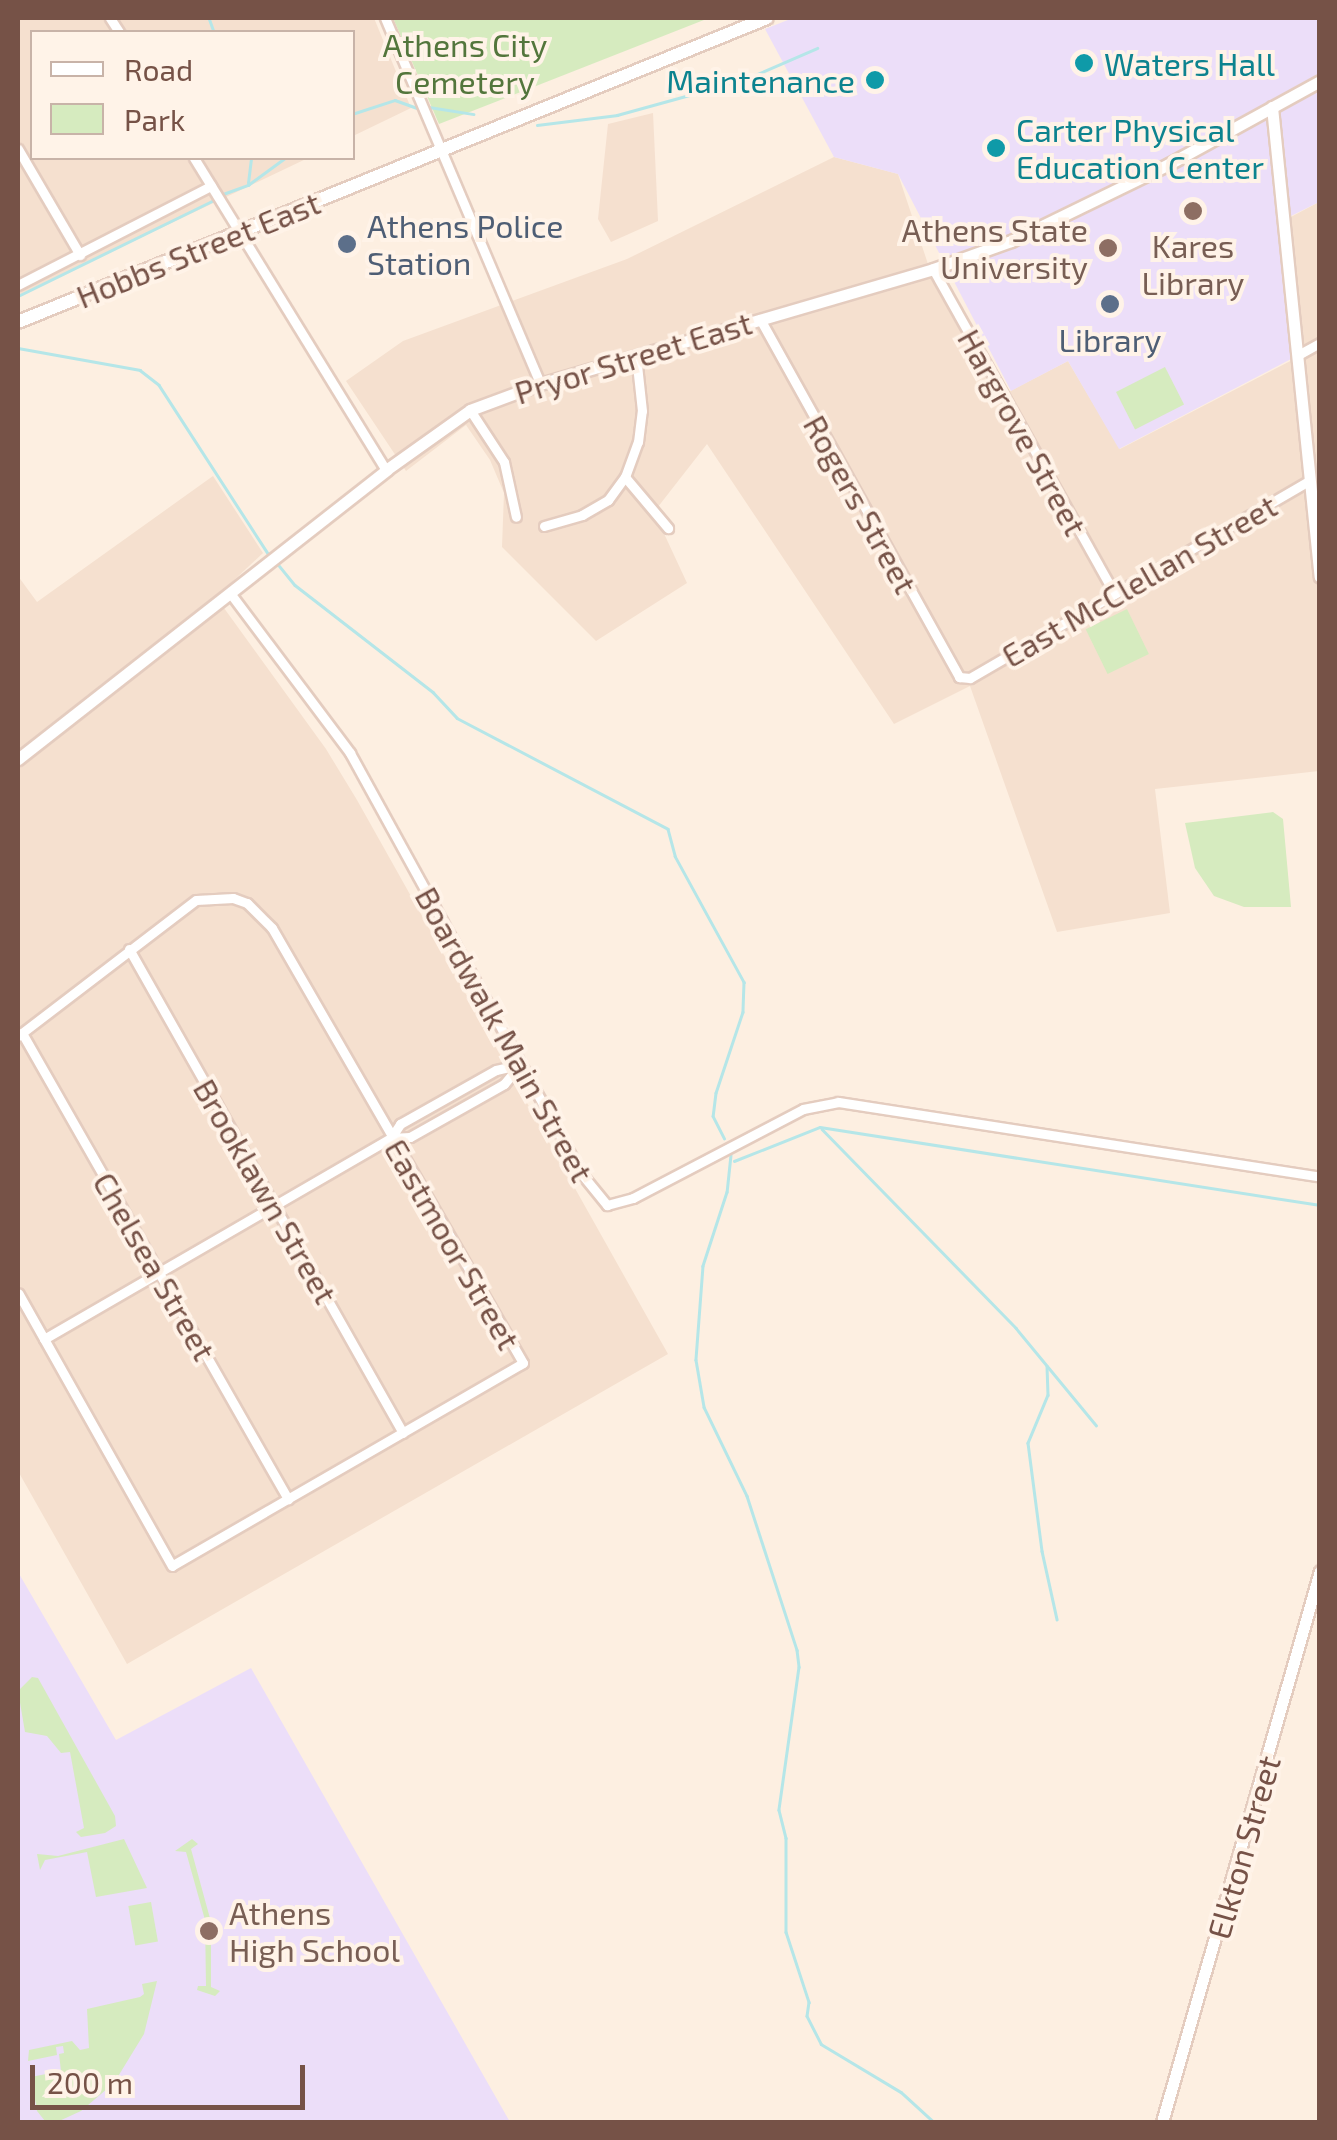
<!DOCTYPE html>
<style>
body{margin:0}
#map{position:relative;width:1337px;height:2140px;overflow:hidden;background:#fdefe1;font-family:"Exo 2",sans-serif}
div>[style]{position:absolute}
.residential>*{inset:0;background:#f5e0cf}
.education>*{inset:0;background:#ecdef9}
.green>*{inset:0;background:#d6ebbf;transform-origin:0 0}
.stream>*{height:2.5px;margin:-1.25px;padding:0 1.25px;transform-origin:1.25px;border-radius:1.25px;background:#b5e6e8}
.roads{filter:drop-shadow(2px 0 #e4ccbf) drop-shadow(-2px 0 #e4ccbf) drop-shadow(0 2px #e4ccbf) drop-shadow(0 -2px #e4ccbf)}
.minor>*{height:9px;margin:-4.5px;padding:0 4.5px;transform-origin:4.5px;border-radius:4.5px;background:#fff}
.tertiary>*{height:11px;margin:-5.5px;padding:0 5.5px;transform-origin:5.5px;border-radius:5.5px;background:#fff}
.secondary>*{height:12px;margin:-6px;padding:0 6px;transform-origin:6px;border-radius:6px;background:#fff}
.dots>*{width:28px;height:28px;translate:-50% -50%;box-sizing:border-box;border:5px solid #fff3e8;border-radius:50%}
span{translate:-50% -50%;white-space:nowrap;text-align:center;line-height:1.15;-webkit-text-stroke:8px #fff3e8;paint-order:stroke}
.park-label{font-size:32px;color:#53763c}
.culture-label{font-size:32px;color:#0d838f}
.left{translate:0 -50%;text-align:left}
.right{translate:-100% -50%;text-align:right}
.service-label{font-size:32px;color:#4e5e75}
.education-label{font-size:32px;color:#785e54}
.street-label{font-size:32px;color:#765247}
.frame{position:absolute;inset:0;border:20px solid #765247;pointer-events:none}
.legend{position:absolute;left:30px;top:30px;width:325px;height:130px;box-sizing:border-box;background:#fff3e8;border:2px solid #c8b3a8;margin:0;padding:12px 18px;list-style:none;font-size:30px;color:#765247}
.legend li{display:flex;align-items:center;gap:20px;height:50px}
.legend b{width:50px;border:2px solid #c8b3a8}
.scale{position:absolute;left:30px;top:2065px;width:275px;height:45px;box-sizing:border-box;border:5px solid #765247;border-top:0;padding-left:12px;font-size:30px;line-height:35px;white-space:nowrap;color:#765247;-webkit-text-stroke:8px #fff3e8;paint-order:stroke}
</style>
<div id="map">
<div class="residential">
<div style="clip-path:polygon(18px 18px,374px 18px,411px 108px,353px 136px,352px 32px,32px 32px,32px 158px,308px 158px,18px 296px)"></div>
<div style="clip-path:polygon(653px 113px,658px 221px,611px 242px,598px 219px,608px 124px)"></div>
<div style="clip-path:polygon(834px 157px,898px 174px,934px 282px,997px 398px,1068px 361px,1120px 449px,1302px 355px,1289px 218px,1319px 202px,1319px 771px,1155px 789px,1170px 913px,1057px 932px,970px 686px,894px 724px,707px 444px,654px 512px,687px 583px,596px 641px,502px 547px,504px 493px,490px 460px,466px 425px,406px 471px,346px 381px,403px 341px,627px 259px)"></div>
<div style="clip-path:polygon(213px 476px,263px 553px,216px 597px,326px 749px,357px 800px,668px 1354px,127px 1664px,18px 1471px,18px 576px,37px 602px)"></div>
</div>
<div class="education">
<div style="clip-path:polygon(793px 18px,1319px 18px,1319px 202px,1279px 222px,1293px 358px,1119px 449px,1068px 361px,1011px 391px,898px 174px,834px 157px,765px 29px)"></div>
<div style="clip-path:polygon(18px 1572px,116px 1740px,251px 1668px,510px 2122px,18px 2122px)"></div>
</div>
<div class="green">
<div style="clip-path:polygon(393px 18px,709px 18px,439px 124px)"></div>
<div style="left:1165px;top:367px;width:42px;height:55px;rotate:63deg"></div>
<div style="left:1127px;top:609px;width:50px;height:46px;rotate:64deg"></div>
<div style="clip-path:polygon(1273px 812px,1283px 819px,1291px 907px,1244px 907px,1214px 896px,1195px 868px,1185px 823px)"></div>
<div style="clip-path:polygon(32px 1677px,38px 1678px,115px 1816px,116px 1826px,105px 1833px,81px 1837px,76px 1832px,84px 1828px,70px 1752px,61px 1753px,47px 1736px,25px 1732px,18px 1691px)"></div>
<div style="clip-path:polygon(124px 1839px,147px 1888px,96px 1897px,87px 1852px,45px 1860px,40px 1870px,37px 1854px,58px 1856px)"></div>
<div style="clip-path:polygon(192px 1839px,198px 1844px,191px 1849px,211px 1922px,211px 1987px,220px 1991px,215px 1996px,197px 1990px,198px 1986px,206px 1986px,205px 1920px,186px 1852px,175px 1851px)"></div>
<div style="left:151px;top:1902px;width:40px;height:23px;rotate:80deg"></div>
<div style="clip-path:polygon(157px 1981px,144px 2034px,114px 2083px,81px 2111px,57px 2122px,45px 2121px,37px 2111px,31px 2077px,61px 2071px,59px 2054px,64px 2053px,63px 2046px,56px 2047px,57px 2055px,28px 2061px,29px 2050px,72px 2041px,80px 2050px,89px 2048px,87px 2009px,140px 1997px,144px 1994px,142px 1984px)"></div>
</div>
<div class="stream">
<div style="left:209px;top:18px;width:15px;rotate:70deg"></div>
<div style="left:429px;top:107px;width:45px;rotate:9deg"></div>
<div style="left:352px;top:114px;width:45px;rotate:-18deg"></div>
<div style="left:395px;top:100px;width:23px;rotate:20deg"></div>
<div style="left:537px;top:125px;width:81px;rotate:-7.1deg"></div>
<div style="left:617px;top:115px;width:83px;rotate:-15.4deg"></div>
<div style="left:697px;top:93px;width:59px;rotate:-16.9deg"></div>
<div style="left:753px;top:76px;width:70px;rotate:-23.6deg"></div>
<div style="left:248px;top:183px;width:25px;rotate:-83deg"></div>
<div style="left:223px;top:194px;width:27px;rotate:-20deg"></div>
<div style="left:248px;top:185px;width:46px;rotate:-36.1deg"></div>
<div style="left:18px;top:296px;width:216px;rotate:-26.1deg"></div>
<div style="left:18px;top:348px;width:124px;rotate:10.2deg"></div>
<div style="left:140px;top:370px;width:24px;rotate:38deg"></div>
<div style="left:159px;top:385px;width:202px;rotate:57.1deg"></div>
<div style="left:277px;top:563px;width:28px;rotate:51deg"></div>
<div style="left:295px;top:585px;width:175px;rotate:37.8deg"></div>
<div style="left:433px;top:692px;width:35px;rotate:47deg"></div>
<div style="left:457px;top:718px;width:238px;rotate:27.7deg"></div>
<div style="left:668px;top:829px;width:28px;rotate:75deg"></div>
<div style="left:675px;top:856px;width:144px;rotate:61.3deg"></div>
<div style="left:744px;top:982px;width:30px;rotate:92deg"></div>
<div style="left:743px;top:1012px;width:85px;rotate:108.4deg"></div>
<div style="left:716px;top:1093px;width:23px;rotate:97deg"></div>
<div style="left:713px;top:1116px;width:25px;rotate:63deg"></div>
<div style="left:822px;top:1129px;width:278px;rotate:45.7deg"></div>
<div style="left:1016px;top:1328px;width:126px;rotate:50.5deg"></div>
<div style="left:731px;top:1155px;width:37px;rotate:96deg"></div>
<div style="left:727px;top:1192px;width:78px;rotate:108deg"></div>
<div style="left:703px;top:1266px;width:94px;rotate:94.3deg"></div>
<div style="left:696px;top:1360px;width:48px;rotate:80.3deg"></div>
<div style="left:704px;top:1407px;width:99px;rotate:64.2deg"></div>
<div style="left:747px;top:1496px;width:162px;rotate:72deg"></div>
<div style="left:797px;top:1650px;width:17px;rotate:83deg"></div>
<div style="left:799px;top:1667px;width:144px;rotate:98deg"></div>
<div style="left:779px;top:1810px;width:29px;rotate:76deg"></div>
<div style="left:786px;top:1838px;width:94px;rotate:90deg"></div>
<div style="left:786px;top:1932px;width:74px;rotate:71.8deg"></div>
<div style="left:809px;top:2002px;width:14px;rotate:98deg"></div>
<div style="left:807px;top:2016px;width:31px;rotate:63deg"></div>
<div style="left:821px;top:2044px;width:93px;rotate:31deg"></div>
<div style="left:901px;top:2092px;width:45px;rotate:42.3deg"></div>
<div style="left:734px;top:1161px;width:92px;rotate:-21.6deg"></div>
<div style="left:820px;top:1127px;width:506px;rotate:8.87deg"></div>
<div style="left:1047px;top:1366px;width:29px;rotate:88deg"></div>
<div style="left:1048px;top:1395px;width:52px;rotate:112.6deg"></div>
<div style="left:1028px;top:1443px;width:109px;rotate:82.6deg"></div>
<div style="left:1042px;top:1551px;width:70px;rotate:77.6deg"></div>
</div>
<div class="roads">
<div class="minor">
<div style="left:110px;top:18px;width:17px;rotate:57deg"></div>
<div style="left:385px;top:18px;width:397px;rotate:67deg"></div>
<div style="left:18px;top:149px;width:123px;rotate:59.7deg"></div>
<div style="left:194px;top:158px;width:366px;rotate:58.4deg"></div>
<div style="left:933px;top:269px;width:372px;rotate:60.8deg"></div>
<div style="left:18px;top:285px;width:217px;rotate:-27.2deg"></div>
<div style="left:760px;top:319px;width:410px;rotate:60.9deg"></div>
<div style="left:959px;top:677px;width:11px;rotate:5deg"></div>
<div style="left:970px;top:678px;width:391px;rotate:-30.2deg"></div>
<div style="left:1298px;top:355px;width:25px;rotate:-29deg"></div>
<div style="left:470px;top:410px;width:62px;rotate:56.8deg"></div>
<div style="left:504px;top:462px;width:56px;rotate:77.7deg"></div>
<div style="left:625px;top:477px;width:67px;rotate:49.9deg"></div>
<div style="left:544px;top:526px;width:40px;rotate:-16deg"></div>
<div style="left:582px;top:515px;width:30px;rotate:-30deg"></div>
<div style="left:608px;top:500px;width:29px;rotate:-54deg"></div>
<div style="left:625px;top:477px;width:37px;rotate:-70deg"></div>
<div style="left:638px;top:442px;width:31px;rotate:-83deg"></div>
<div style="left:642px;top:411px;width:55px;rotate:-96.2deg"></div>
<div style="left:230px;top:593px;width:200px;rotate:53.1deg"></div>
<div style="left:350px;top:753px;width:478px;rotate:61.2deg"></div>
<div style="left:580px;top:1172px;width:43px;rotate:50.7deg"></div>
<div style="left:607px;top:1205px;width:27px;rotate:-15deg"></div>
<div style="left:633px;top:1198px;width:192px;rotate:-27.6deg"></div>
<div style="left:803px;top:1109px;width:36px;rotate:-11deg"></div>
<div style="left:838px;top:1102px;width:488px;rotate:8.8deg"></div>
<div style="left:129px;top:949px;width:556px;rotate:60.49deg"></div>
<div style="left:22px;top:1033px;width:537px;rotate:60.28deg"></div>
<div style="left:18px;top:1036px;width:224px;rotate:-37.4deg"></div>
<div style="left:196px;top:900px;width:37px;rotate:-3deg"></div>
<div style="left:233px;top:898px;width:15px;rotate:20deg"></div>
<div style="left:247px;top:903px;width:35px;rotate:45deg"></div>
<div style="left:272px;top:928px;width:502px;rotate:60.01deg"></div>
<div style="left:523px;top:1363px;width:405px;rotate:150deg"></div>
<div style="left:172px;top:1566px;width:313px;rotate:-119.4deg"></div>
<div style="left:391px;top:1138px;width:19px;rotate:-3deg"></div>
<div style="left:410px;top:1137px;width:108px;rotate:-29.4deg"></div>
<div style="left:504px;top:1084px;width:26px;rotate:-50deg"></div>
<div style="left:44px;top:1339px;width:401px;rotate:-30.1deg"></div>
<div style="left:391px;top:1138px;width:17px;rotate:-57deg"></div>
<div style="left:400px;top:1124px;width:110px;rotate:-29.4deg"></div>
<div style="left:496px;top:1070px;width:26px;rotate:-13deg"></div>
</div>
<div class="tertiary">
<div style="left:1272px;top:107px;width:472px;rotate:84.2deg"></div>
<div style="left:18px;top:759px;width:468px;rotate:-38.1deg"></div>
<div style="left:386px;top:470px;width:103px;rotate:-35.5deg"></div>
<div style="left:470px;top:410px;width:75px;rotate:-20.4deg"></div>
<div style="left:540px;top:384px;width:409px;rotate:-16.3deg"></div>
<div style="left:933px;top:269px;width:83px;rotate:-19.7deg"></div>
<div style="left:1011px;top:241px;width:176px;rotate:-26deg"></div>
<div style="left:1169px;top:164px;width:172px;rotate:-28.8deg"></div>
<div style="left:1162px;top:2122px;width:573px;rotate:-74deg"></div>
</div>
<div class="secondary">
<div style="left:18px;top:322px;width:808px;rotate:-22.09deg"></div>
</div>
</div>
<div class="dots">
<div style="left:1084px;top:63px;background:#0f9aa8"></div>
<div style="left:875px;top:80px;background:#0f9aa8"></div>
<div style="left:996px;top:148px;background:#0f9aa8"></div>
<div style="left:1193px;top:211px;background:#8d6e63"></div>
<div style="left:347px;top:244px;background:#5c6f8a"></div>
<div style="left:1108px;top:248px;background:#8d6e63"></div>
<div style="left:1110px;top:304px;background:#5c6f8a"></div>
<div style="left:209px;top:1931px;background:#8d6e63"></div>
</div>
<div class="park-label">
<span style="left:465px;top:63px">Athens City<br>Cemetery</span>
</div>
<div class="culture-label">
<span class="left" style="left:1104px;top:63px">Waters Hall</span>
<span class="right" style="left:855px;top:80px">Maintenance</span>
<span class="left" style="left:1016px;top:148px">Carter Physical<br>Education Center</span>
</div>
<div class="service-label">
<span class="left" style="left:367px;top:244px">Athens Police<br>Station</span>
<span style="left:1110px;top:339px">Library</span>
</div>
<div class="education-label">
<span class="right" style="left:1088px;top:248px">Athens State<br>University</span>
<span style="left:1193px;top:264px">Kares<br>Library</span>
<span class="left" style="left:229px;top:1931px">Athens<br>High School</span>
</div>
<div class="street-label">
<span style="left:198px;top:249px;rotate:-22deg">Hobbs Street East</span>
<span style="left:633px;top:357px;rotate:-17deg">Pryor Street East</span>
<span style="left:1023px;top:432px;rotate:61deg">Hargrove Street</span>
<span style="left:861px;top:504px;rotate:61deg">Rogers Street</span>
<span style="left:1139px;top:580px;rotate:-30deg">East McClellan Street</span>
<span style="left:505px;top:1034px;rotate:61deg">Boardwalk Main Street</span>
<span style="left:266px;top:1191px;rotate:60deg">Brooklawn Street</span>
<span style="left:453px;top:1244px;rotate:60deg">Eastmoor Street</span>
<span style="left:155px;top:1266px;rotate:60deg">Chelsea Street</span>
<span style="left:1243px;top:1847px;rotate:-74deg">Elkton Street</span>
</div>
<div class="frame"></div>
<ul class="legend">
<li><b style="height:12px;background:#fff"></b>Road</li>
<li><b style="height:28px;background:#d6ebbf"></b>Park</li>
</ul>
<div class="scale">200 m</div>
</div>
